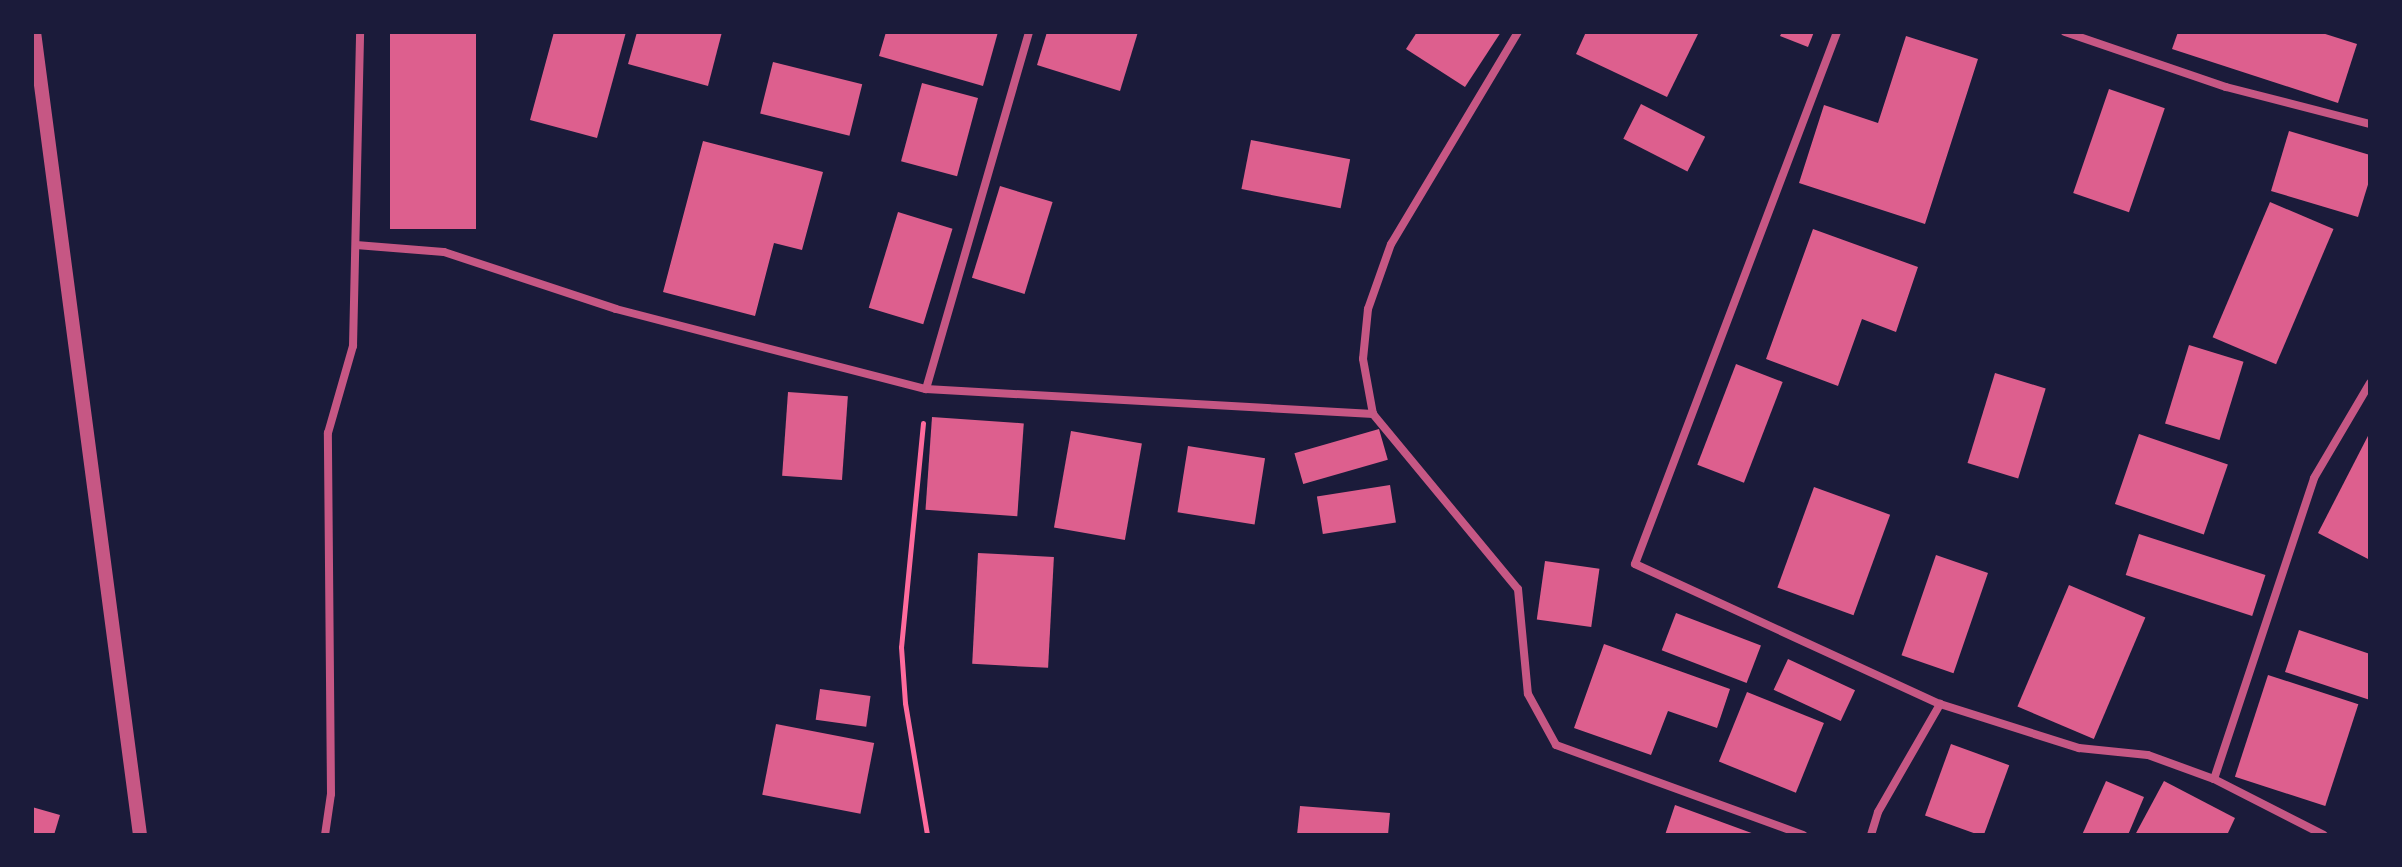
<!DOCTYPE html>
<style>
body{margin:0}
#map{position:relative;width:2402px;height:867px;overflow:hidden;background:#1b1b3a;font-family:"Fira Sans",sans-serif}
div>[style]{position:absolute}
.building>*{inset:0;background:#dd5f8e;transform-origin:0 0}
.path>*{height:5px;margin:-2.5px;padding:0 2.5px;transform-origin:2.5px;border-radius:2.5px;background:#ff6b9d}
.minor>*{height:8px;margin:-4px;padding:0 4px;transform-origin:4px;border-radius:4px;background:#c65784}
.tertiary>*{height:14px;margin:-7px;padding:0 7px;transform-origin:7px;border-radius:7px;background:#c65784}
span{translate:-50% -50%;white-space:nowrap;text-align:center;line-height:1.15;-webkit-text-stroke:8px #1b1b3a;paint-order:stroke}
.frame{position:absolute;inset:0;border:34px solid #1b1b3a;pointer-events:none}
</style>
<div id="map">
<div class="building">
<div style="left:390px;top:32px;width:86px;height:197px"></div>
<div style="clip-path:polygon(554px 32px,626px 32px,597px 138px,530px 120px)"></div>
<div style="clip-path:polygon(637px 32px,722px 32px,708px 86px,628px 64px)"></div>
<div style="clip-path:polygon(886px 32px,998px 32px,983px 86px,879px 56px)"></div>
<div style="clip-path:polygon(1047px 32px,1138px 32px,1120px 91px,1037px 65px)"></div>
<div style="clip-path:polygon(1417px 32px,1501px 32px,1465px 87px,1406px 49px)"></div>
<div style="clip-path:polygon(1586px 32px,1699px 32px,1667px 97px,1576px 54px)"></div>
<div style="clip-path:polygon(1782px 32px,1814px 32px,1808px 47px,1780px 36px)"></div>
<div style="clip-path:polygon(2178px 32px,2319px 32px,2357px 44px,2338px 103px,2172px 49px)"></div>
<div style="clip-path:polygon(1906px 36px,1978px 59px,1925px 224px,1799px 183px,1824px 105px,1878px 123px)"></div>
<div style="left:773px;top:62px;width:92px;height:53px;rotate:14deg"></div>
<div style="left:922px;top:83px;width:58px;height:81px;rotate:15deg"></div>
<div style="left:2109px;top:89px;width:59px;height:110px;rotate:19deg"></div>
<div style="left:1641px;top:104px;width:72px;height:39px;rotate:27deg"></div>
<div style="clip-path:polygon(2289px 131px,2370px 155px,2370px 178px,2358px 217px,2271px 191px)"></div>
<div style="left:1251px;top:140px;width:101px;height:50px;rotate:11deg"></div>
<div style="clip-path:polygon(703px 141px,823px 172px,802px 250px,774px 243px,755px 316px,663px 292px)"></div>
<div style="left:1000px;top:186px;width:55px;height:96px;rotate:17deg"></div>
<div style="left:2270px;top:202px;width:69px;height:147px;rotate:23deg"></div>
<div style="left:898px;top:212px;width:57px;height:100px;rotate:17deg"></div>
<div style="clip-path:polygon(1813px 229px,1918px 267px,1896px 332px,1862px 319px,1838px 386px,1766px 359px)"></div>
<div style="left:2189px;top:345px;width:57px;height:82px;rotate:17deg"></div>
<div style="left:1736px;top:364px;width:50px;height:108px;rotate:21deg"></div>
<div style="left:1995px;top:373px;width:53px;height:94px;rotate:17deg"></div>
<div style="left:788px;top:392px;width:60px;height:84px;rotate:4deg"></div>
<div style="left:932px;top:417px;width:92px;height:93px;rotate:4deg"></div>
<div style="left:1379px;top:429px;width:32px;height:88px;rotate:74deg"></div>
<div style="left:1071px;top:431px;width:72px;height:98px;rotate:10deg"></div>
<div style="clip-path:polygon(2370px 432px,2370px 560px,2318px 533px)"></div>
<div style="left:2139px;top:434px;width:94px;height:74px;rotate:19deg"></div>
<div style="left:1188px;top:446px;width:78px;height:67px;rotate:9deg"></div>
<div style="left:1390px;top:485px;width:38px;height:74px;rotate:81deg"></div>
<div style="left:1814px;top:487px;width:81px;height:107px;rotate:20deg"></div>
<div style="left:2139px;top:534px;width:133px;height:43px;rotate:18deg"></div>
<div style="left:978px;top:553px;width:76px;height:111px;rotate:3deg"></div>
<div style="left:1936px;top:555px;width:55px;height:106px;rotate:19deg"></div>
<div style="left:1545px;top:561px;width:55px;height:59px;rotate:8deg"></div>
<div style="left:2069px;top:585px;width:83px;height:132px;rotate:23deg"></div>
<div style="left:1676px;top:613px;width:91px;height:40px;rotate:21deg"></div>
<div style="clip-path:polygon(2299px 630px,2370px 654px,2370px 700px,2285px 672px)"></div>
<div style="clip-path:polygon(1604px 644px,1730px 689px,1717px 728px,1668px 711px,1651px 755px,1574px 728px)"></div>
<div style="left:1788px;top:659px;width:74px;height:34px;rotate:25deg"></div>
<div style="left:2268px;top:675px;width:95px;height:107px;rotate:18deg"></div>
<div style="left:820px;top:689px;width:51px;height:31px;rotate:8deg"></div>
<div style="left:1747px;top:692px;width:83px;height:75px;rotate:22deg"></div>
<div style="left:776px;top:724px;width:100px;height:72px;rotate:11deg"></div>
<div style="left:1951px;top:744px;width:62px;height:76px;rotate:20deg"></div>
<div style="clip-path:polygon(2106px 781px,2144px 797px,2128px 835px,2082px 835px)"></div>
<div style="clip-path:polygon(2164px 781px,2235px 818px,2227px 835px,2135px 835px)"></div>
<div style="clip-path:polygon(1675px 805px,1757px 835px,1665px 835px)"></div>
<div style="clip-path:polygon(1300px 806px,1390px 813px,1388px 835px,1297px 835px)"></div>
<div style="clip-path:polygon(32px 807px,60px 815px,54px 835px,32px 835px)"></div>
</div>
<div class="path">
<div style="left:923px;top:423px;width:225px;rotate:95.6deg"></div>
<div style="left:901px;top:647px;width:56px;rotate:85.9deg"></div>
<div style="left:905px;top:703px;width:134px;rotate:80.5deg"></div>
</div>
<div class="minor">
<div style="left:1518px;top:32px;width:247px;rotate:120.9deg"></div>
<div style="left:1391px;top:244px;width:69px;rotate:109.5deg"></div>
<div style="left:1368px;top:309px;width:50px;rotate:95.7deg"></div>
<div style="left:1363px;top:359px;width:56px;rotate:79.7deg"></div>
<div style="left:1373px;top:414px;width:227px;rotate:50.4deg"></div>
<div style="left:1518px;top:589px;width:105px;rotate:84.6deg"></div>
<div style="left:1528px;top:694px;width:58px;rotate:61.2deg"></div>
<div style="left:1556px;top:745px;width:263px;rotate:20deg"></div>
<div style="left:1837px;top:32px;width:569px;rotate:110.79deg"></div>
<div style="left:1635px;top:564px;width:336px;rotate:24.7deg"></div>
<div style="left:1940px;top:704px;width:146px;rotate:17.6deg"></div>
<div style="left:2079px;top:748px;width:69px;rotate:5.8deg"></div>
<div style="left:2148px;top:755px;width:70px;rotate:20deg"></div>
<div style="left:2214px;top:779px;width:123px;rotate:27deg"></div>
<div style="left:2065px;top:32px;width:170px;rotate:18.9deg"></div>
<div style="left:2226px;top:87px;width:149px;rotate:14.4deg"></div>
<div style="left:356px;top:245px;width:88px;rotate:4.5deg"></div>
<div style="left:444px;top:252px;width:181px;rotate:18.3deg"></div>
<div style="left:616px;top:309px;width:320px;rotate:14.5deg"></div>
<div style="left:926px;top:389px;width:448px;rotate:3.2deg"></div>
<div style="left:926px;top:389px;width:372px;rotate:-73.9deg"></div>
<div style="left:2214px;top:779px;width:317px;rotate:-71.6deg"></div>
<div style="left:2314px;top:478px;width:110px;rotate:-59.5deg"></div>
<div style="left:325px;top:835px;width:41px;rotate:-81.7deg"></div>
<div style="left:331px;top:794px;width:361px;rotate:-90.5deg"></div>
<div style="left:328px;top:433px;width:91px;rotate:-74deg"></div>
<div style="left:353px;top:346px;width:314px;rotate:-88.7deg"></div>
<div style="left:1871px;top:835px;width:24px;rotate:-73deg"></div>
<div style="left:1878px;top:812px;width:125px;rotate:-60.1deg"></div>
</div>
<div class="tertiary">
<div style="left:34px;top:32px;width:810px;rotate:82.48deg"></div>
</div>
<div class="frame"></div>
</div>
